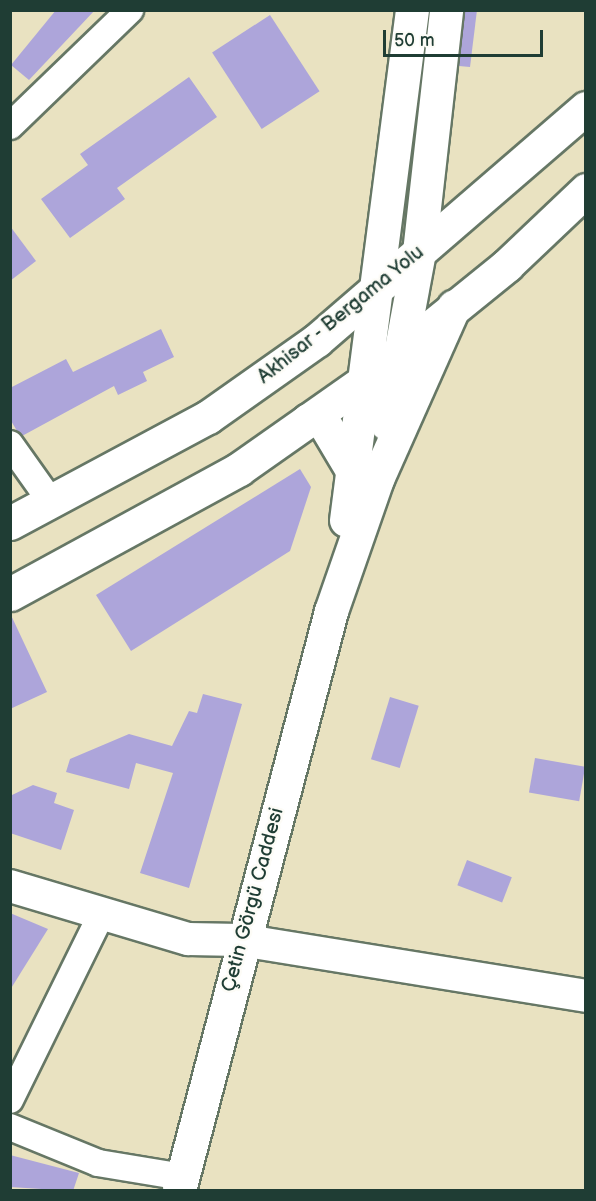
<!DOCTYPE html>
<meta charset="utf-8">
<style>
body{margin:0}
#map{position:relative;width:596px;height:1201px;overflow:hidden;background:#e9e2c1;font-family:"Balsamiq Sans",sans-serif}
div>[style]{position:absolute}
.building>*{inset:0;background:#ada5da;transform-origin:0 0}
.roads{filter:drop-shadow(2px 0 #667765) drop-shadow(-2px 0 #667765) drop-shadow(0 2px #667765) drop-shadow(0 -2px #667765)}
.minor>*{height:26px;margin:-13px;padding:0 13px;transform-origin:13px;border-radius:13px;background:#fff}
.tertiary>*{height:32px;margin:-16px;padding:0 16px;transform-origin:16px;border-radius:16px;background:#fff}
.secondary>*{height:33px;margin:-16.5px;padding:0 16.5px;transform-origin:16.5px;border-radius:16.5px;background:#fff}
.primary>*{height:33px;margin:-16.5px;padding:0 16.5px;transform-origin:16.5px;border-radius:16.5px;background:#fff}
span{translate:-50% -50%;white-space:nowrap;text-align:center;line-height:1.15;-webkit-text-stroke:5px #fdfcf7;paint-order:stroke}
.street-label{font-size:20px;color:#1f3d34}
.frame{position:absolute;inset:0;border:12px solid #1f3d34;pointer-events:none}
.scale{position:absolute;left:383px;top:30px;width:160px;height:27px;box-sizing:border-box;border:3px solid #1f3d34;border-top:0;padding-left:8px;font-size:18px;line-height:21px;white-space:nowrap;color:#1f3d34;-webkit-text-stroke:4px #fdfcf7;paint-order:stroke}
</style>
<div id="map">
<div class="building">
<div style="clip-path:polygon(56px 10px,95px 10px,29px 80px,11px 65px)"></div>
<div style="clip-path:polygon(464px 10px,477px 10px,470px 67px,459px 66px)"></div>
<div style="left:270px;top:15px;width:91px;height:69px;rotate:57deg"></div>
<div style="clip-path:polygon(189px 77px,217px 117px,117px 188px,125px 199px,70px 238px,41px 199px,88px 165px,80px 154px)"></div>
<div style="clip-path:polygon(10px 226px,36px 261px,10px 281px)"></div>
<div style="clip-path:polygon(161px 329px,174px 357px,143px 372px,147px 381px,118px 395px,114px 386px,22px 436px,17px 431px,10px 419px,10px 388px,66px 359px,73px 372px)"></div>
<div style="clip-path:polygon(300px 469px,311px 487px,290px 551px,131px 651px,96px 595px)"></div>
<div style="clip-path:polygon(10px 613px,47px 692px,10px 709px)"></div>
<div style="clip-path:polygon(203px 694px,242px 704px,189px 888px,140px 873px,173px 773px,136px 763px,129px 789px,66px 772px,70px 759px,129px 734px,172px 746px,189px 711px,197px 713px)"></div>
<div style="left:390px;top:697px;width:30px;height:65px;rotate:17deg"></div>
<div style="left:535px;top:758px;width:51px;height:35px;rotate:10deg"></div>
<div style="clip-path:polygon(33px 785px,57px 793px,54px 803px,74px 810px,61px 850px,10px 833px,12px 795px)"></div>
<div style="left:467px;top:860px;width:48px;height:27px;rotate:21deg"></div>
<div style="clip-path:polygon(10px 913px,48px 929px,10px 990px)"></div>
<div style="clip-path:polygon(10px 1155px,79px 1173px,73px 1191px,10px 1187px)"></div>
</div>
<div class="roads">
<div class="minor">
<div style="left:10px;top:126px;width:167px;rotate:-44deg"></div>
<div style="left:10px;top:444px;width:72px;rotate:54.6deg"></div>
<div style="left:10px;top:1100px;width:208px;rotate:-63.8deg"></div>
<div style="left:10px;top:1127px;width:95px;rotate:22.2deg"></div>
<div style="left:98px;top:1163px;width:86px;rotate:9.4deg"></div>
</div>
<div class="tertiary">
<div style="left:10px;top:886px;width:186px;rotate:16.6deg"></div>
<div style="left:188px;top:939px;width:53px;rotate:1.1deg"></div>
<div style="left:241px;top:940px;width:350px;rotate:9.2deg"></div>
</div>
<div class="secondary">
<div style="left:308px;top:420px;width:13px;rotate:-9deg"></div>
<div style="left:321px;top:418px;width:63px;rotate:59.3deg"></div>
<div style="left:387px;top:424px;width:175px;rotate:-79.5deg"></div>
<div style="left:419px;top:252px;width:244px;rotate:-83.6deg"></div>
<div style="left:346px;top:520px;width:514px;rotate:-82.63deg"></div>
<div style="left:179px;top:1190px;width:599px;rotate:-75.29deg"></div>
<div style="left:331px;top:611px;width:140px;rotate:-70.8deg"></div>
<div style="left:377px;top:479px;width:189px;rotate:-66deg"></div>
</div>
<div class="primary">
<div style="left:10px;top:523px;width:225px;rotate:-28.2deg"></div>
<div style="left:208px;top:417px;width:133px;rotate:-35.2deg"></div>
<div style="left:317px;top:340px;width:355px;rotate:-40.8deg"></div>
<div style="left:10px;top:594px;width:261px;rotate:-28.6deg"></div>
<div style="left:239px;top:469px;width:153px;rotate:-35.1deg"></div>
<div style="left:364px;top:381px;width:184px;rotate:-39deg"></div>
<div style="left:507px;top:265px;width:109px;rotate:-43.5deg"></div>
</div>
</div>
<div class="street-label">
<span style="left:341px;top:315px;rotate:-39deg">Akhisar - Bergama Yolu</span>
<span style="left:253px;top:900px;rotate:-75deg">Çetin Görgü Caddesi</span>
</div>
<div class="frame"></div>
<div class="scale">50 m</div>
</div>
